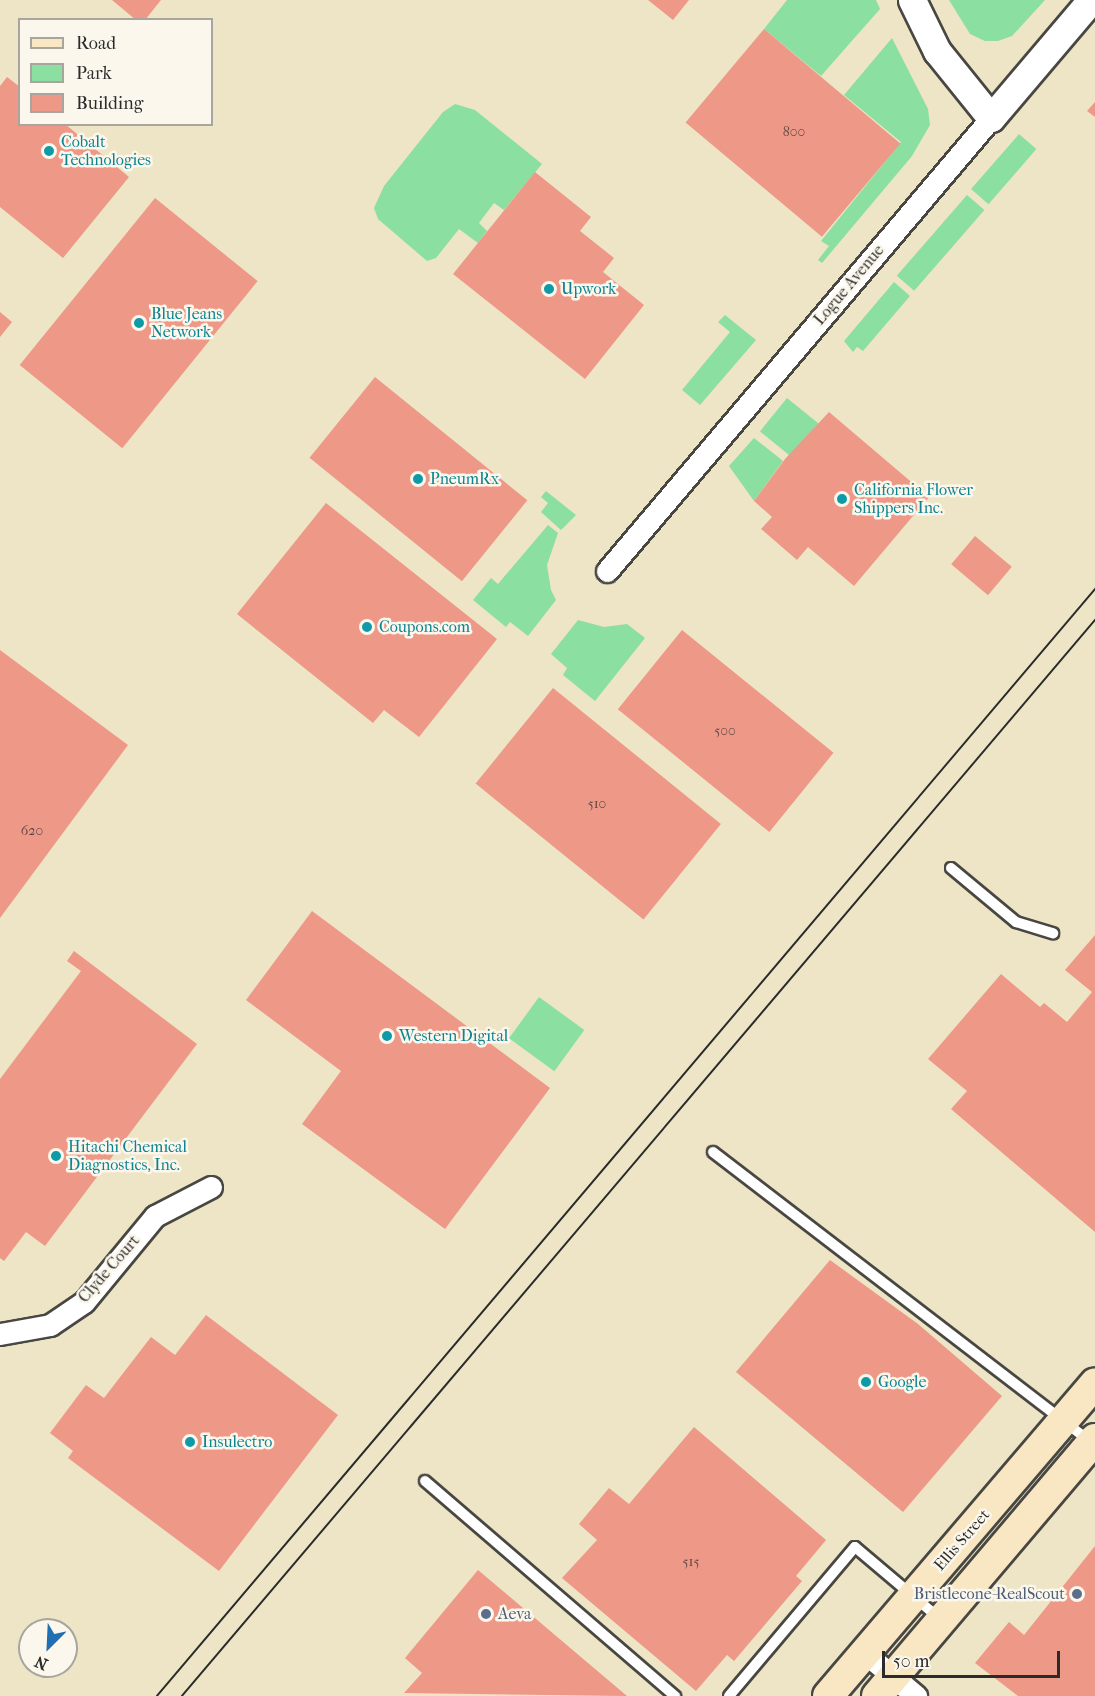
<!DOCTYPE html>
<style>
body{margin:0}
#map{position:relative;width:1095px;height:1696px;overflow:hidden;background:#ede5c6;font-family:"IM FELL French Canon",serif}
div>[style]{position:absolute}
.green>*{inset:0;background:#8bdfa0;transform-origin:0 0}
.building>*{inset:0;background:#ee9887;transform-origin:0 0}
.roads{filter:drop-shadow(2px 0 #484742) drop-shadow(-2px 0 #484742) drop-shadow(0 2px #484742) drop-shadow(0 -2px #484742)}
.service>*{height:10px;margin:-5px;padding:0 5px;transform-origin:5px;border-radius:5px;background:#fff}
.minor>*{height:21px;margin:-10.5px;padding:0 10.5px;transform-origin:10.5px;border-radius:10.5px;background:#fff}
.tertiary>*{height:27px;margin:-13.5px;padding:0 13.5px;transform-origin:13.5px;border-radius:13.5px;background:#fff}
.secondary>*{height:30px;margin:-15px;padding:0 15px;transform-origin:15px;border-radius:15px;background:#f9e7c3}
.tram>*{height:1.5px;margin:-0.75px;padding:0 0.75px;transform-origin:0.75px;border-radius:0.75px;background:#2b2b2b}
.dots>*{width:16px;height:16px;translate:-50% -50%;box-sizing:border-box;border:3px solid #fbf7ec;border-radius:50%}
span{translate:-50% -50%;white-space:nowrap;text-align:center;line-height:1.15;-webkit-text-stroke:5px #fbf7ec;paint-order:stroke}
.number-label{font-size:14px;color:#5c4642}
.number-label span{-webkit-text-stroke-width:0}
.culture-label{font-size:16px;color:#0d838f}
.left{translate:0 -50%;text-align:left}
.street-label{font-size:16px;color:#2b2b2b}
.service-label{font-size:16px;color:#4e5e75}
.right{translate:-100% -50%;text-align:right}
.legend{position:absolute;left:18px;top:18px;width:195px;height:108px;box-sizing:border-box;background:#fbf7ec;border:2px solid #a8a59f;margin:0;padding:8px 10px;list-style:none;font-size:18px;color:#2b2b2b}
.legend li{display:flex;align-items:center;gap:12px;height:30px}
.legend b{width:30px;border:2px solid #a8a59f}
.north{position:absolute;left:18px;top:1618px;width:60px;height:60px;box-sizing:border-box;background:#fbf7ec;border:2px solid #a8a59f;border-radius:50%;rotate:204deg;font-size:16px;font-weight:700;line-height:24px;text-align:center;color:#2b2b2b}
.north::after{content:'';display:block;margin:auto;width:21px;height:27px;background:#1f6fb2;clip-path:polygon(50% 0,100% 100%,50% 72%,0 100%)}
.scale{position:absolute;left:882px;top:1651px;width:178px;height:27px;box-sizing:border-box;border:3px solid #2b2b2b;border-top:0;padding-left:8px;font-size:18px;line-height:21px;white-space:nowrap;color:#2b2b2b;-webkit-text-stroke:4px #fbf7ec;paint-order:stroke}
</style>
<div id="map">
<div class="green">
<div style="clip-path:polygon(787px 0,876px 0,880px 9px,821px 76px,764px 29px)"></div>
<div style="clip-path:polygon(949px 0,1045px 0,1012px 36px,998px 41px,985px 41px,970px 34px)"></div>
<div style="clip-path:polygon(892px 38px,928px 109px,930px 125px,912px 156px,822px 263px,818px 260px,829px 246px,821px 241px,901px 142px,844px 95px)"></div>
<div style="clip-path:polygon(455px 104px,475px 110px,542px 164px,504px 210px,494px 203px,479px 223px,487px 231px,478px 243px,459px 229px,436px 258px,427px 261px,378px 219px,374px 208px,384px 186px,443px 112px)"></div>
<div style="left:1019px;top:134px;width:23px;height:73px;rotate:41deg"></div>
<div style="left:967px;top:195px;width:23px;height:107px;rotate:41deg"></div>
<div style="clip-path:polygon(894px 282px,910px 296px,863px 351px,857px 347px,853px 352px,844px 341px)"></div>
<div style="clip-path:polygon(725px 315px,756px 340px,700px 405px,682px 390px,730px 332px,718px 322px)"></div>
<div style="left:787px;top:398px;width:41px;height:43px;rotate:39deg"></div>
<div style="clip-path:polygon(754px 438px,783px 461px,754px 501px,729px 466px)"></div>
<div style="clip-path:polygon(546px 491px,576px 515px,561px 530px,541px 512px,548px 503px,541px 497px)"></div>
<div style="clip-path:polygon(548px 525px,558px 533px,547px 565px,551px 590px,556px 600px,528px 636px,510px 622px,506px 627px,473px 600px,491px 578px,498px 584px)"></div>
<div style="clip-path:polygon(578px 620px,604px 627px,627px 624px,645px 638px,595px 701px,563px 675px,567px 668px,551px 654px)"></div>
<div style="left:539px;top:997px;width:56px;height:51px;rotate:36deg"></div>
</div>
<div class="building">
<div style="clip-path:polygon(112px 0,161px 0,145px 20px,136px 20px)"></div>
<div style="clip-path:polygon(648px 0,689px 0,673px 20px)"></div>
<div style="left:764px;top:29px;width:178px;height:122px;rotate:40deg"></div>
<div style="clip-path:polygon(7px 77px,20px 87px,20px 124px,65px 124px,129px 177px,63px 258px,0 207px,0 86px)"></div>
<div style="clip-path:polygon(1095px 102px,1095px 117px,1087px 111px)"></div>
<div style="clip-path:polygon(535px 172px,591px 217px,580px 231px,614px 258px,603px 272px,644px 305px,585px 379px,453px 274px)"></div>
<div style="left:155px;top:198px;width:132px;height:215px;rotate:39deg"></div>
<div style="clip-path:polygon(0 312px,12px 322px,0 337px)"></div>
<div style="left:375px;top:377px;width:196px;height:104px;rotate:39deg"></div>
<div style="clip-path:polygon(829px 412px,929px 497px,854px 586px,808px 547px,797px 560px,761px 529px,772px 517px,754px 501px,785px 459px)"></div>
<div style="clip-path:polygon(326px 503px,497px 639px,419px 737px,384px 710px,373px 723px,237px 614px)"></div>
<div style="left:975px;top:536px;width:48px;height:37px;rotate:40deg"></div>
<div style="left:682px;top:630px;width:195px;height:102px;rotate:39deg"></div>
<div style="clip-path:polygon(0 650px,128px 745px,0 918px)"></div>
<div style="left:553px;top:688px;width:216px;height:123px;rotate:39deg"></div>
<div style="clip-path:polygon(312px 911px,550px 1088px,445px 1229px,302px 1124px,341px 1071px,246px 1000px)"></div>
<div style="clip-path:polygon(1095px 935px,1095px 1232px,951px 1109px,967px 1091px,928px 1059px,1001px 974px,1040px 1007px,1044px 1003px,1067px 1022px,1092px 992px,1065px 970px)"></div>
<div style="clip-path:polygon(74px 951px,197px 1044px,45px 1246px,26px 1232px,4px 1261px,0 1258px,0 1079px,81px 971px,67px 961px)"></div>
<div style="clip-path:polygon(830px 1260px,918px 1324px,1002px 1396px,903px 1512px,736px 1372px)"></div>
<div style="clip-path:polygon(206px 1315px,338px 1415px,219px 1571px,68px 1458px,73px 1451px,50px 1433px,86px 1385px,104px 1398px,151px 1337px,175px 1355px)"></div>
<div style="clip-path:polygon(694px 1427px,826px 1540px,796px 1576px,802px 1581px,734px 1661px,727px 1655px,696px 1691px,562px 1578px,597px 1540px,579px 1524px,609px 1488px,629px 1504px)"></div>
<div style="clip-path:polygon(1095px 1546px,1095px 1696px,1018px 1696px,975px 1663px,1009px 1622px,1024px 1635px)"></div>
<div style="clip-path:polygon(478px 1570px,627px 1696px,404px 1693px,422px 1673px,405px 1658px)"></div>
</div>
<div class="roads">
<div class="service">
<div style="left:951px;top:868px;width:85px;rotate:39.7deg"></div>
<div style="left:1016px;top:922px;width:39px;rotate:17deg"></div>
<div style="left:713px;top:1152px;width:474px;rotate:37.5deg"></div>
<div style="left:425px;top:1481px;width:330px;rotate:40.7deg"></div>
<div style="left:729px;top:1696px;width:195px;rotate:-49.8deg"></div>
<div style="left:855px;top:1547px;width:110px;rotate:40.2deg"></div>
</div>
<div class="minor">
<div style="left:607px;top:571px;width:594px;rotate:-49.71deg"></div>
<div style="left:0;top:1334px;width:51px;rotate:-10.2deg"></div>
<div style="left:50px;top:1325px;width:41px;rotate:-34.1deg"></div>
<div style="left:84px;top:1302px;width:112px;rotate:-50.5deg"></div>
<div style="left:155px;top:1216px;width:63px;rotate:-27.4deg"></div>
<div style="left:865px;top:1653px;width:67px;rotate:40.1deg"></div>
</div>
<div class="tertiary">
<div style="left:912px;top:0;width:57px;rotate:63.9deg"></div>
<div style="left:937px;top:51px;width:86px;rotate:51.1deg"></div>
<div style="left:991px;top:118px;width:155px;rotate:-49.7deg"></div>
</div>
<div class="secondary">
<div style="left:828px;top:1696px;width:411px;rotate:-49.5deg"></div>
<div style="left:877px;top:1696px;width:337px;rotate:-49.7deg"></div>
</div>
</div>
<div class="tram">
<div style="left:157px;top:1696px;width:1451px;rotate:-49.72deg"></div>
<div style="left:182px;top:1696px;width:1411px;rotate:-49.68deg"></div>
</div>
<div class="dots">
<div style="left:49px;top:151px;background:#0f9aa8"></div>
<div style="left:549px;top:289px;background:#0f9aa8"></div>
<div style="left:139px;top:323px;background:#0f9aa8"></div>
<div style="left:418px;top:479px;background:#0f9aa8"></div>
<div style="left:842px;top:499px;background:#0f9aa8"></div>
<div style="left:367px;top:627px;background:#0f9aa8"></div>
<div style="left:387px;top:1036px;background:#0f9aa8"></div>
<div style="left:56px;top:1156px;background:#0f9aa8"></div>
<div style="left:866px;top:1382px;background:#0f9aa8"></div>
<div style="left:190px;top:1442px;background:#0f9aa8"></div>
<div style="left:1077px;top:1594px;background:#5c6f8a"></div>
<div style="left:486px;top:1614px;background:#5c6f8a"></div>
</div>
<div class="number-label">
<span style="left:794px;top:132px">800</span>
<span style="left:725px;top:731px">500</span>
<span style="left:597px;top:804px">510</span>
<span style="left:32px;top:831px">620</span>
<span style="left:691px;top:1562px">515</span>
</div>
<div class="culture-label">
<span class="left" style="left:61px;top:151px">Cobalt<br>Technologies</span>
<span class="left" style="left:561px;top:289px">Upwork</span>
<span class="left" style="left:151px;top:323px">Blue Jeans<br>Network</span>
<span class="left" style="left:430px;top:479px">PneumRx</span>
<span class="left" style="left:854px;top:499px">California Flower<br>Shippers Inc.</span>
<span class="left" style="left:379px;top:627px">Coupons.com</span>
<span class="left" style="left:399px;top:1036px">Western Digital</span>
<span class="left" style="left:68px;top:1156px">Hitachi Chemical<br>Diagnostics, Inc.</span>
<span class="left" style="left:878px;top:1382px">Google</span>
<span class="left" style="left:202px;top:1442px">Insulectro</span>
</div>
<div class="street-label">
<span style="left:849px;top:285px;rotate:-50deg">Logue Avenue</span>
<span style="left:109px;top:1269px;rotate:-49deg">Clyde Court</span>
<span style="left:962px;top:1540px;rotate:-49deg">Ellis Street</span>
</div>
<div class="service-label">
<span class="right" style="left:1065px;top:1594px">Bristlecone-RealScout</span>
<span class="left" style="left:498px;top:1614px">Aeva</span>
</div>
<ul class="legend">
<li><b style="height:8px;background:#f9e7c3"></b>Road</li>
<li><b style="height:16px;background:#8bdfa0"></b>Park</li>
<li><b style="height:16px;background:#ee9887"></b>Building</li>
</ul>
<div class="north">N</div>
<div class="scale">50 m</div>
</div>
